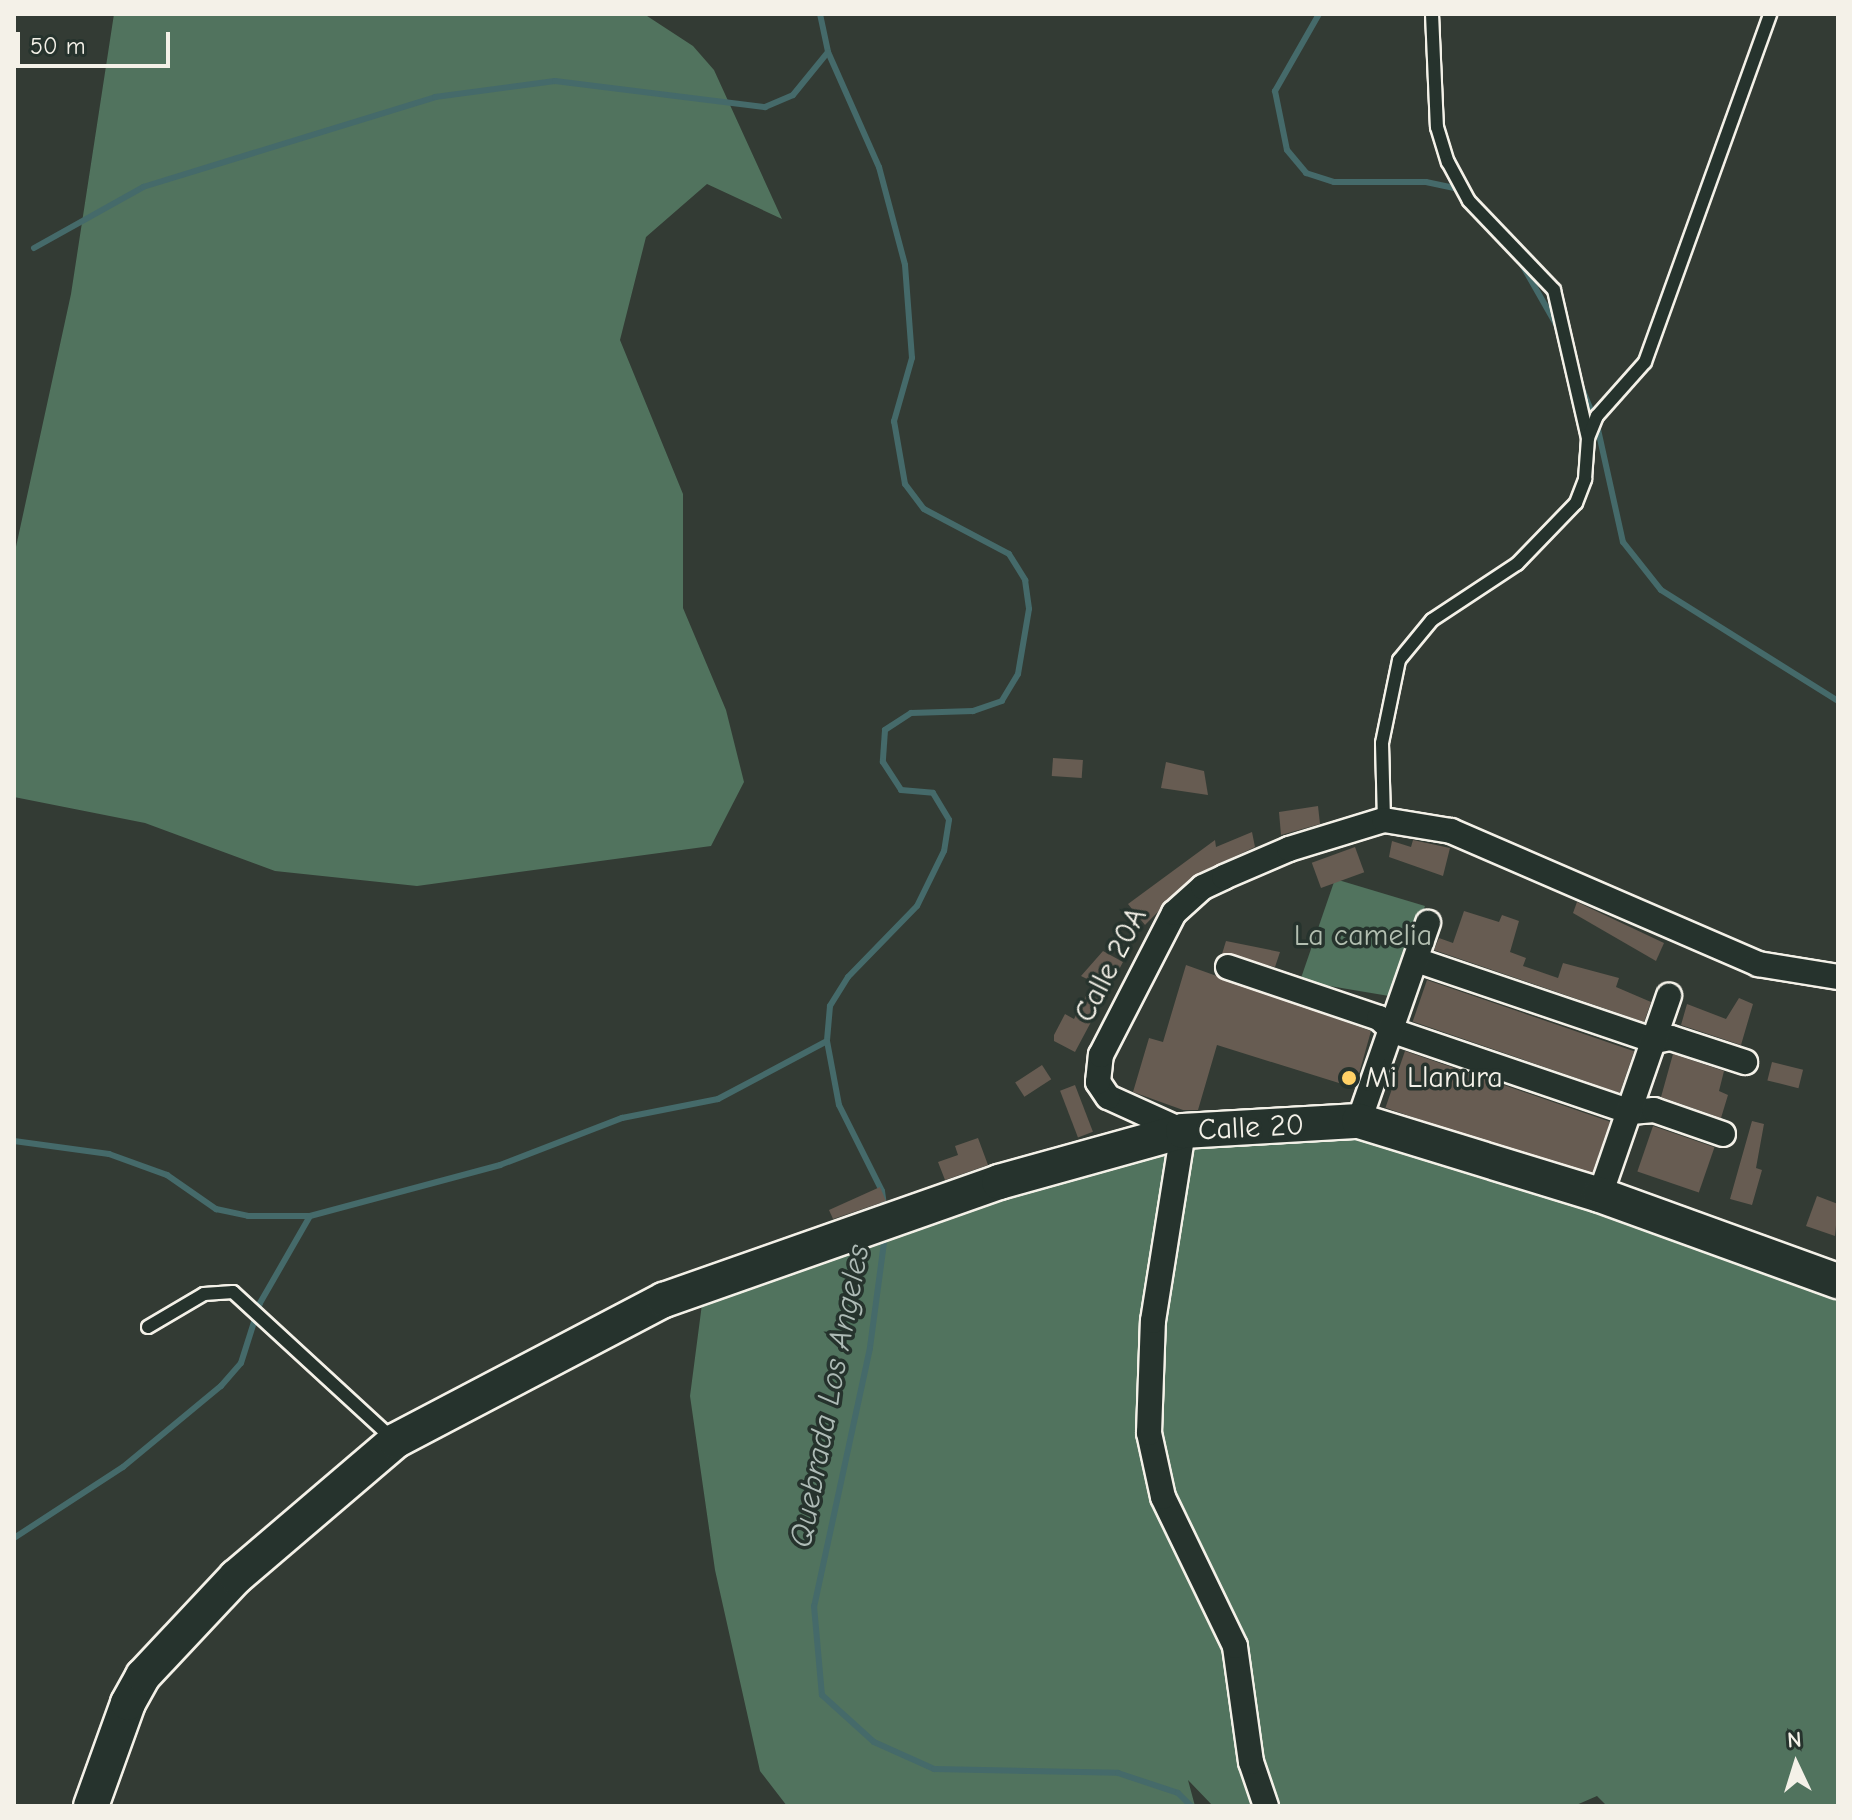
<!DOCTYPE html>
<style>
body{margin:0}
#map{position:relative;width:1852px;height:1820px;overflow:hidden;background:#333b34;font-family:"Comic Neue",sans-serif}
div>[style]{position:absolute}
.green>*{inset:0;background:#51735e}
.stream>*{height:6px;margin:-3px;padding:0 3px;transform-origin:3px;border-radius:3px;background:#456a6a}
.building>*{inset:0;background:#675c52;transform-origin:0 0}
.roads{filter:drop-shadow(2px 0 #f4f1e8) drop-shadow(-2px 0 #f4f1e8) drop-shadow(0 2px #f4f1e8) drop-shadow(0 -2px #f4f1e8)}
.service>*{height:12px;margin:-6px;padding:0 6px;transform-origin:6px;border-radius:6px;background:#26332d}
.minor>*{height:24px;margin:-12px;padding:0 12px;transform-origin:12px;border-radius:12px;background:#26332d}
.secondary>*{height:34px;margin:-17px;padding:0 17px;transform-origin:17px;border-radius:17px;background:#26332d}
.dots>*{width:22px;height:22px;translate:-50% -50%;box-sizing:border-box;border:4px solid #26332d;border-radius:50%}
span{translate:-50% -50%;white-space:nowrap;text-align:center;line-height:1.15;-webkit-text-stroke:7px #26332d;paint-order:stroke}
.park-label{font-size:30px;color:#b3bfb1}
.street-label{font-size:30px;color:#f4f1e8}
.poi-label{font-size:30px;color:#f4f1e8}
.left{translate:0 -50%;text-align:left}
.water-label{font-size:32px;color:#aebbb6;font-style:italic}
.frame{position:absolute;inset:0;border:16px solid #f4f1e8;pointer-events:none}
.north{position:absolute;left:1756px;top:1724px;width:80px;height:80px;-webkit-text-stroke:6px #26332d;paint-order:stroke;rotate:356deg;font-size:22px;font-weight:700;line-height:32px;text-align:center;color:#f4f1e8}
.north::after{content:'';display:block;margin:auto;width:28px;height:36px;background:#f4f1e8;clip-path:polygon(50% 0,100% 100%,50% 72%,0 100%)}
.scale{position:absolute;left:16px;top:32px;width:154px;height:36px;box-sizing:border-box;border:4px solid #f4f1e8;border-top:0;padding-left:10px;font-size:24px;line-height:28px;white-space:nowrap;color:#f4f1e8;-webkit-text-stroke:6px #26332d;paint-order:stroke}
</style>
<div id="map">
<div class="green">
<div style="clip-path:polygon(114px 14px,644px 14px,693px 46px,714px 70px,782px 219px,707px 184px,646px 237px,620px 340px,683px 494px,683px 608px,726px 710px,744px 782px,711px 846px,417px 886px,275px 871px,145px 823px,14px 797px,14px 556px,71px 294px)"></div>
<div style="clip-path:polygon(1335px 879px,1425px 906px,1389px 996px,1300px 981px)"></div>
<div style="clip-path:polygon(1397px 1131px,1838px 1280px,1838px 1806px,1607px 1806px,1597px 1796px,1574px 1806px,1213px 1806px,1188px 1780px,1195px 1806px,787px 1806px,760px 1771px,715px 1570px,690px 1396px,702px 1304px,979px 1195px,1166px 1146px)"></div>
</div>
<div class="stream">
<div style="left:820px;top:14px;width:39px;rotate:78deg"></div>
<div style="left:828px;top:52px;width:126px;rotate:66.1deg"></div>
<div style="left:879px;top:167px;width:101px;rotate:75.1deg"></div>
<div style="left:905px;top:265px;width:93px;rotate:85.7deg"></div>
<div style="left:912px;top:358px;width:66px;rotate:105.9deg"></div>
<div style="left:894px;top:421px;width:64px;rotate:80.1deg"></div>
<div style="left:905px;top:484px;width:31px;rotate:53deg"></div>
<div style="left:924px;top:509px;width:96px;rotate:27.9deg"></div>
<div style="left:1009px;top:554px;width:31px;rotate:58deg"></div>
<div style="left:1025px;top:580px;width:29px;rotate:82deg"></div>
<div style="left:1029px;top:609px;width:66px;rotate:99.6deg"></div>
<div style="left:1018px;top:674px;width:31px;rotate:121deg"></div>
<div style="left:1002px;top:701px;width:31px;rotate:161deg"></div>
<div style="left:973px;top:711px;width:62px;rotate:178.2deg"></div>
<div style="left:911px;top:713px;width:31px;rotate:147deg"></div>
<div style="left:885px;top:730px;width:32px;rotate:94deg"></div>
<div style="left:883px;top:762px;width:33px;rotate:57deg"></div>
<div style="left:901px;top:790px;width:32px;rotate:5deg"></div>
<div style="left:933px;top:793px;width:31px;rotate:59deg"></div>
<div style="left:949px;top:820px;width:31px;rotate:99deg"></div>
<div style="left:944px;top:851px;width:61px;rotate:116.1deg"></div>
<div style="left:917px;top:906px;width:99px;rotate:134.2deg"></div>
<div style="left:848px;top:977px;width:34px;rotate:122deg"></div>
<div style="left:830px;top:1006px;width:35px;rotate:95deg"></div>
<div style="left:827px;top:1041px;width:65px;rotate:79.4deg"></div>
<div style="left:839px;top:1105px;width:96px;rotate:63.4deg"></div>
<div style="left:882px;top:1191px;width:21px;rotate:82deg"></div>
<div style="left:1319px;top:14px;width:89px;rotate:119.7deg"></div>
<div style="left:1275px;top:91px;width:60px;rotate:78.5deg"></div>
<div style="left:1287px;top:150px;width:30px;rotate:50deg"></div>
<div style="left:1306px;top:173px;width:29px;rotate:18deg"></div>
<div style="left:1334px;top:182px;width:92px"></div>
<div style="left:1426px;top:182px;width:35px;rotate:12deg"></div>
<div style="left:34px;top:248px;width:125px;rotate:-29.2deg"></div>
<div style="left:143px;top:187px;width:306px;rotate:-17.1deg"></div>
<div style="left:435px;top:97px;width:121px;rotate:-7.6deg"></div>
<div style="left:555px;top:81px;width:212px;rotate:7.1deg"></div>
<div style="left:765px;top:107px;width:30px;rotate:-23deg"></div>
<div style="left:793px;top:95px;width:55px;rotate:-50.9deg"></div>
<div style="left:1520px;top:261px;width:73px;rotate:60.3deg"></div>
<div style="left:1581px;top:386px;width:42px;rotate:67.7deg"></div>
<div style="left:1597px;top:425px;width:120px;rotate:77.5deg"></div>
<div style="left:1623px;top:542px;width:61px;rotate:51.6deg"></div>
<div style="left:1661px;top:590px;width:209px;rotate:32.1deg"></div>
<div style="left:14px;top:1141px;width:96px;rotate:7.8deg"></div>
<div style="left:109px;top:1154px;width:62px;rotate:19.9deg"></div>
<div style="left:167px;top:1175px;width:60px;rotate:34.8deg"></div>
<div style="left:216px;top:1209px;width:33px;rotate:12deg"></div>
<div style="left:248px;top:1216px;width:62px"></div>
<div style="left:310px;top:1216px;width:197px;rotate:-15deg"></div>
<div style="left:500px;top:1165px;width:131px;rotate:-21.1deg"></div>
<div style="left:622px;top:1118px;width:98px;rotate:-11.2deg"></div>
<div style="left:718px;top:1099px;width:123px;rotate:-28deg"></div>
<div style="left:885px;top:1235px;width:114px;rotate:97.6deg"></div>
<div style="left:870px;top:1348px;width:264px;rotate:102.2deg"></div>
<div style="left:814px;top:1606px;width:89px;rotate:84.9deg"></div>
<div style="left:822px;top:1695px;width:70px;rotate:42.1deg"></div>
<div style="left:874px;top:1742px;width:66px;rotate:24.2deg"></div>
<div style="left:934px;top:1769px;width:184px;rotate:1.2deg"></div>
<div style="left:1118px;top:1773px;width:63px;rotate:18.4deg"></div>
<div style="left:1178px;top:1793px;width:18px;rotate:45deg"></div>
<div style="left:14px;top:1538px;width:130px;rotate:-33.1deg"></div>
<div style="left:123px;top:1467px;width:127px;rotate:-39.6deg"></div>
<div style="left:221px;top:1386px;width:30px;rotate:-49deg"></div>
<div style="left:241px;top:1363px;width:63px;rotate:-72.4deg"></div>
<div style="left:260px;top:1303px;width:100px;rotate:-60.1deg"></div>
</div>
<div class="building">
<div style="left:1053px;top:758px;width:30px;height:18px;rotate:4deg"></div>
<div style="clip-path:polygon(1166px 762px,1204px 771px,1208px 795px,1161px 788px)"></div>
<div style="clip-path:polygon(1318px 806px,1320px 824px,1281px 835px,1279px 812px)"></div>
<div style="clip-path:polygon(1252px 832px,1255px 847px,1193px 876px,1145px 925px,1128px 904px,1215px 840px,1216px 847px)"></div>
<div style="clip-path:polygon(1413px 840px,1450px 848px,1443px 876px,1389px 857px,1392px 841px,1411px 847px)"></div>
<div style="left:1355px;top:847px;width:27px;height:46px;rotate:70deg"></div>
<div style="clip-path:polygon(1577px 902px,1664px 943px,1656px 961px,1573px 913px)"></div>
<div style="clip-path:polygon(1464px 911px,1499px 922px,1502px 915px,1519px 921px,1510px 952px,1526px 958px,1523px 966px,1558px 978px,1563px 963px,1619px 978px,1616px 987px,1651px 1002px,1644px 1022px,1434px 950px,1439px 938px,1453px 943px)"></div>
<div style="clip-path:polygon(1226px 941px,1280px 952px,1275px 967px,1222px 954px)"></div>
<div style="clip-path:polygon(1103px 951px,1123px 962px,1075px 1052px,1054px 1041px,1054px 1035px,1065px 1014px,1074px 1019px,1093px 982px,1081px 976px)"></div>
<div style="clip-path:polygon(1186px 965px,1371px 1031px,1355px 1088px,1217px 1045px,1198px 1110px,1183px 1110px,1133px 1092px,1149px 1038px,1163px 1042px)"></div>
<div style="left:1427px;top:980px;width:219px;height:44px;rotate:19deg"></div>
<div style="clip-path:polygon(1739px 998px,1753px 1004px,1741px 1045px,1681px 1025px,1687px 1004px,1726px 1019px)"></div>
<div style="left:1405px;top:1051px;width:217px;height:60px;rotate:19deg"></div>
<div style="clip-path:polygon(1673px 1054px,1724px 1071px,1719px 1091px,1728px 1095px,1721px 1118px,1661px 1097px)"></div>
<div style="left:1772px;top:1062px;width:32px;height:19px;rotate:14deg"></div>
<div style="left:1042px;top:1065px;width:17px;height:32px;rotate:57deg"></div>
<div style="left:1075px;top:1085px;width:50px;height:16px;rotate:69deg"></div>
<div style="clip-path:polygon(1752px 1121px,1764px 1124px,1756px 1168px,1762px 1170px,1752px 1205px,1730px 1199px)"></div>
<div style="left:1653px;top:1126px;width:65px;height:48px;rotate:19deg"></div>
<div style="clip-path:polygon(978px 1138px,988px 1165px,945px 1180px,938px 1162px,958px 1155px,955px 1146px)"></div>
<div style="clip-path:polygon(880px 1187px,886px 1201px,833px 1219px,829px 1210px)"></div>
<div style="clip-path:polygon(1817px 1196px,1838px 1204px,1835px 1236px,1806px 1226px)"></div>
</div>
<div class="roads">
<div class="service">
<div style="left:1432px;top:14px;width:113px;rotate:87.5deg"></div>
<div style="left:1437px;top:127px;width:37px;rotate:73deg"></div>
<div style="left:1448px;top:162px;width:44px;rotate:61.7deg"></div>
<div style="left:1469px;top:201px;width:123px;rotate:46.3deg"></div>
<div style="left:1554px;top:290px;width:152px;rotate:77.1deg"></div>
<div style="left:1384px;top:820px;width:77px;rotate:-91.5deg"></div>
<div style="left:1382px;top:743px;width:85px;rotate:-78.4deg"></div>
<div style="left:1399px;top:660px;width:52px;rotate:-50.5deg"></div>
<div style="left:1432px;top:620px;width:102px;rotate:-33.4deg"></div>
<div style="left:1517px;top:564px;width:85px;rotate:-46deg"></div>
<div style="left:1576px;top:503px;width:26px;rotate:-69deg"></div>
<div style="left:1585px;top:479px;width:41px;rotate:-85.8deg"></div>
<div style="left:1588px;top:438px;width:24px;rotate:-68deg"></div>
<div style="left:1597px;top:416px;width:72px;rotate:-48.4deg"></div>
<div style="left:1645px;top:362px;width:370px;rotate:-70.2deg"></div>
<div style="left:148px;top:1327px;width:65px;rotate:-30.5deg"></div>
<div style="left:204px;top:1294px;width:29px;rotate:-4deg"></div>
<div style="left:233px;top:1292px;width:217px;rotate:42.6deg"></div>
</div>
<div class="minor">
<div style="left:1416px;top:960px;width:252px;rotate:18.7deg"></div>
<div style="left:1655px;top:1041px;width:16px;rotate:-11deg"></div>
<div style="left:1671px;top:1038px;width:78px;rotate:18deg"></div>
<div style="left:1228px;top:967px;width:159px;rotate:18.7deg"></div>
<div style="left:1379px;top:1018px;width:19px;rotate:43deg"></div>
<div style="left:1393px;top:1031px;width:251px;rotate:18.8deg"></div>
<div style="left:1631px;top:1112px;width:23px;rotate:-5deg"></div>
<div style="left:1654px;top:1110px;width:73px;rotate:19.2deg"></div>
<div style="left:1359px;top:1121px;width:210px;rotate:-70.8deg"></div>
<div style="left:1600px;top:1195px;width:211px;rotate:-70.9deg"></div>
<div style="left:1266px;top:1806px;width:46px;rotate:-108.8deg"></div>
<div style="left:1251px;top:1762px;width:117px;rotate:-97.9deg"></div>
<div style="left:1235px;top:1646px;width:165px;rotate:-115.8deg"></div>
<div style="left:1163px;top:1497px;width:66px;rotate:-102.3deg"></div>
<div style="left:1149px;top:1433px;width:112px;rotate:-88deg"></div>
<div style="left:1153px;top:1321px;width:192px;rotate:-81deg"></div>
<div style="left:1183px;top:1131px;width:82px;rotate:-155.6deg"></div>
<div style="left:1108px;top:1097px;width:18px;rotate:-124deg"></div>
<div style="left:1098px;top:1082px;width:27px;rotate:-84deg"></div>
<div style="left:1101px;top:1055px;width:160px;rotate:-62.8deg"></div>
<div style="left:1174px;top:913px;width:39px;rotate:-42deg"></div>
<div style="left:1203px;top:887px;width:23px;rotate:-25deg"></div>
<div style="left:1224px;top:877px;width:71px;rotate:-23.3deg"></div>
<div style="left:1289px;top:849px;width:99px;rotate:-17deg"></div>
<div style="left:1384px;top:820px;width:68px;rotate:9.3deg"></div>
<div style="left:1451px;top:831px;width:335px;rotate:23.4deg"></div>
<div style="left:1758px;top:964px;width:81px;rotate:9.2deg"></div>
</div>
<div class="secondary">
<div style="left:91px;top:1806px;width:109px;rotate:-70.2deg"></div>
<div style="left:128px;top:1703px;width:31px;rotate:-61deg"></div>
<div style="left:143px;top:1676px;width:136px;rotate:-46.8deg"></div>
<div style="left:236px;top:1577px;width:209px;rotate:-40.5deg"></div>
<div style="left:395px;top:1441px;width:304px;rotate:-27.7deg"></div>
<div style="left:664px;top:1300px;width:355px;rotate:-19.4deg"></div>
<div style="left:999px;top:1182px;width:191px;rotate:-15.5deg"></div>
<div style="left:1183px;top:1131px;width:176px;rotate:-3.3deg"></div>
<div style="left:1359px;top:1121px;width:252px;rotate:17.1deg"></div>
<div style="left:1600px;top:1195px;width:253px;rotate:19.9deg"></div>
</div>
</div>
<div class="dots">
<div style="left:1349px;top:1078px;background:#ffd166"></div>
</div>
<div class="park-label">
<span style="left:1363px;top:936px">La camelia</span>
</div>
<div class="street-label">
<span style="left:1111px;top:965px;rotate:-63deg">Calle 20A</span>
<span style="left:1251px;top:1128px;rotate:-3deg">Calle 20</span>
</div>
<div class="poi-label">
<span class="left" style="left:1365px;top:1078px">Mi Llanura</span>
</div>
<div class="water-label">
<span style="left:830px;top:1396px;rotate:-79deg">Quebrada Los Angeles</span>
</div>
<div class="frame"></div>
<div class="north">N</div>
<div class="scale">50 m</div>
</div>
